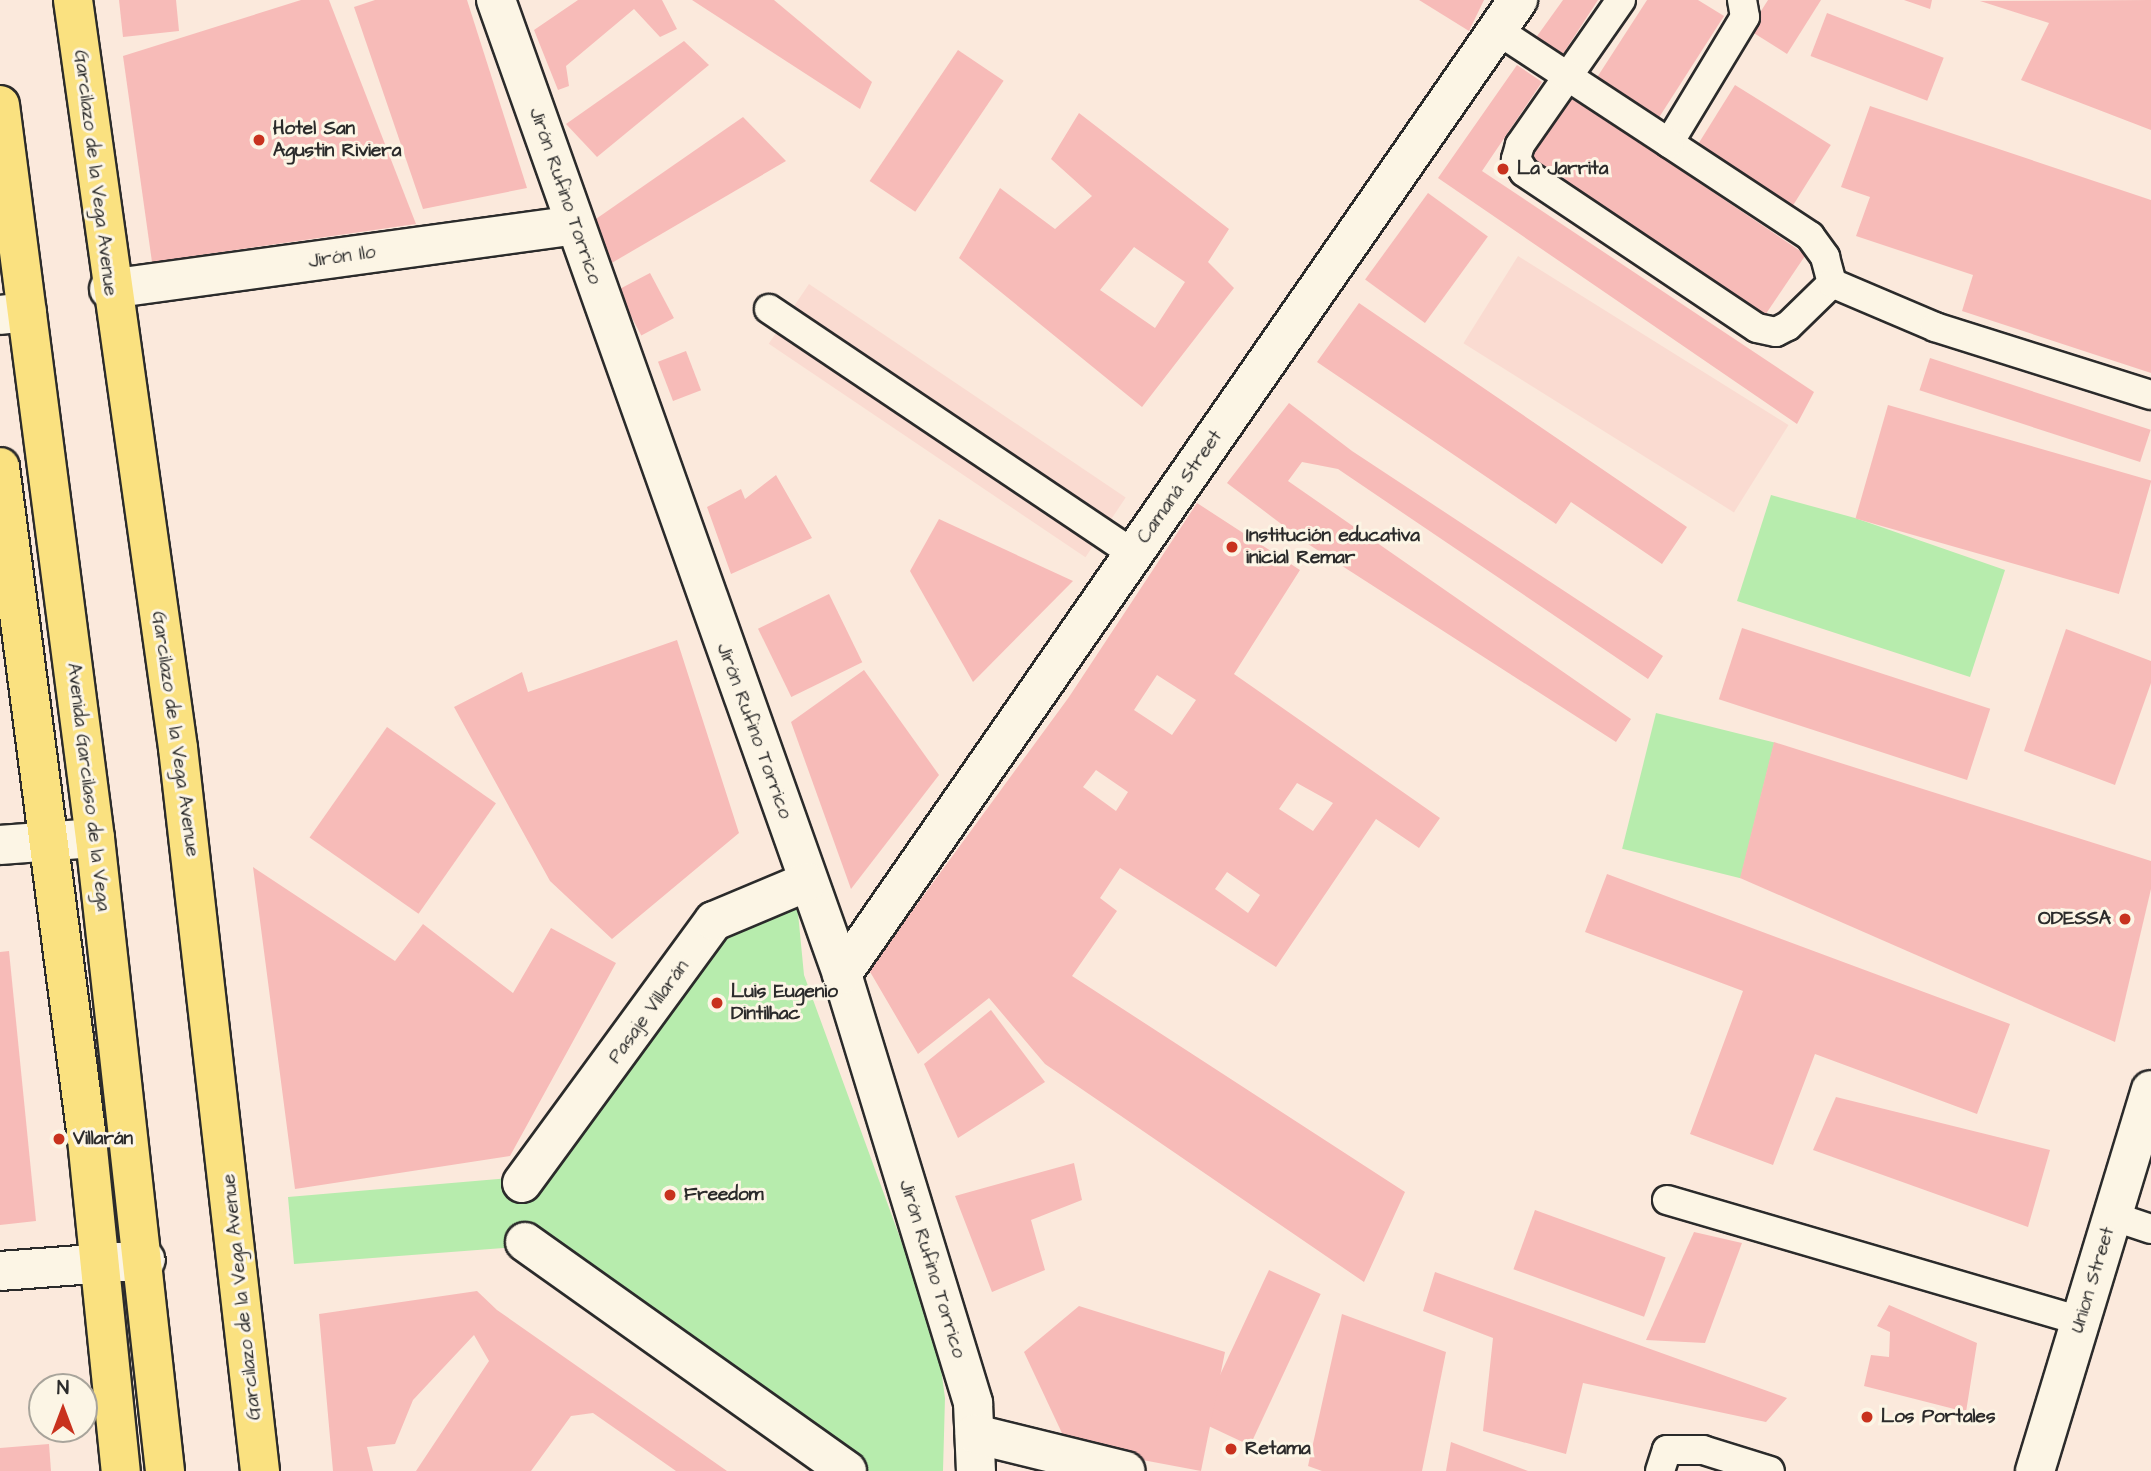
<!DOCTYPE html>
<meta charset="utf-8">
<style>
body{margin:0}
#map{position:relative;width:2151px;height:1471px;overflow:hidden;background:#fbe9dc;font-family:"Architects Daughter",sans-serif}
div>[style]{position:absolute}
.built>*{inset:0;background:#fadbd1;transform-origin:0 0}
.green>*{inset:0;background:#b7ecad;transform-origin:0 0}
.building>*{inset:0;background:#f7bbb8;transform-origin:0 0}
.roads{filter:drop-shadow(2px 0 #2b2b2b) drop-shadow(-2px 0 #2b2b2b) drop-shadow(0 2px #2b2b2b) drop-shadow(0 -2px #2b2b2b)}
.lane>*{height:28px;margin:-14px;padding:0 14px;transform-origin:14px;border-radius:14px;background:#fcf5e5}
.street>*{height:38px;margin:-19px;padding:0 19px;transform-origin:19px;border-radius:19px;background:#fcf5e5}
.secondary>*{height:38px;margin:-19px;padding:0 19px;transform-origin:19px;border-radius:19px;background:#fcf5e5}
.primary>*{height:38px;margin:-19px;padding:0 19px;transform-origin:19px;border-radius:19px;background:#fae180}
.dots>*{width:19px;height:19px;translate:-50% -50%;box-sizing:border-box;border:4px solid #fcf5e5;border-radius:50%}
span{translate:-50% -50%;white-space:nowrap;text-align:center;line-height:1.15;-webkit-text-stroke:6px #fcf5e5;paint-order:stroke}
.poi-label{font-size:19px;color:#2b2b2b;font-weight:700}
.left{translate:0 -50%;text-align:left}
.right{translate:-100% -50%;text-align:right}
.street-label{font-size:19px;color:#2b2b2b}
.north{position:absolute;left:28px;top:1373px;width:70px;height:70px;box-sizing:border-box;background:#fcf5e5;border:2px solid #a8a49b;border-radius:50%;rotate:0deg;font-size:19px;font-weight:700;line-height:28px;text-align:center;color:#2b2b2b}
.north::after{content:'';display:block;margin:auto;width:24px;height:32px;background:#c8321e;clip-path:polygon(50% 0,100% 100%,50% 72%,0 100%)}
</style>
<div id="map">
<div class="built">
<div style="left:1518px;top:256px;width:319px;height:103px;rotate:32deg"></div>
<div style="left:809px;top:284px;width:382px;height:72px;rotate:34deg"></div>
</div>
<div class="green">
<div style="clip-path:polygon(1771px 495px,1855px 518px,2005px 570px,1970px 677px,1737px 601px)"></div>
<div style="left:1656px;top:713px;width:122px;height:140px;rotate:14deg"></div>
<div style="clip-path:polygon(795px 882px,804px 975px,937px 1339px,945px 1398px,943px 1471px,826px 1471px,516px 1247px,294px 1264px,288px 1197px,511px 1178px,701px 918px)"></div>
</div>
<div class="building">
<div style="clip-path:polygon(119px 0,176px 0,179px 31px,123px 37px)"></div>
<div style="clip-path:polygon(301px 0,329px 0,416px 224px,152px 262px,123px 56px)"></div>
<div style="clip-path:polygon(375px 0,467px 0,527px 188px,423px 209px,354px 7px)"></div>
<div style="clip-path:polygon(578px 0,662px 0,677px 29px,660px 37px,634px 9px,566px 66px,569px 86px,558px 90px,534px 30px)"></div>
<div style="clip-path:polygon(692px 0,774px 0,872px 82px,860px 109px)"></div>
<div style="clip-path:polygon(1419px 0,1484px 0,1469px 31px)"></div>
<div style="clip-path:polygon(1563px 0,1598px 0,1561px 57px,1535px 39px)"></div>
<div style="clip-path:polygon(1647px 0,1698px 0,1724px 16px,1658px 119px,1596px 79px)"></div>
<div style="clip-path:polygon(1768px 0,1821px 0,1787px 54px,1749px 30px)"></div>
<div style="clip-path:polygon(1904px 0,1932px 0,1930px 9px)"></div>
<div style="clip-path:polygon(2151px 0,2151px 130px,2021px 80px,2049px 23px,1980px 1px)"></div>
<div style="left:1827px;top:13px;width:125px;height:46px;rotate:21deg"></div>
<div style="clip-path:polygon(684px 41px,709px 65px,597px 157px,566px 124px)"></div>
<div style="left:958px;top:50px;width:55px;height:158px;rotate:34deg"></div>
<div style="clip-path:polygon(1517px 65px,1542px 82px,1482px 171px,1814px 392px,1797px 424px,1438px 178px)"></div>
<div style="left:1735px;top:85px;width:113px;height:73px;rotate:32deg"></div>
<div style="left:1572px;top:97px;width:282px;height:73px;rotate:34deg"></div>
<div style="clip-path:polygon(1870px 106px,2151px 200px,2151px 373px,1962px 311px,1973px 275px,1856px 236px,1870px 197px,1841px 187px)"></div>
<div style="clip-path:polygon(evenodd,1079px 113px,1229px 229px,1208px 262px,1234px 288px,1142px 407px,959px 258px,1000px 188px,1055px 229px,1092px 196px,1051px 159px,1079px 113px,1134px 247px,1185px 282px,1155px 328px,1100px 290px,1134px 247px)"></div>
<div style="clip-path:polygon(743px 117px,786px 161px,610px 264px,593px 221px)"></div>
<div style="left:1428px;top:193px;width:74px;height:107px;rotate:36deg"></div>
<div style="left:650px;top:273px;width:51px;height:37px;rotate:62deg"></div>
<div style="clip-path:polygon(1359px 303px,1687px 527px,1662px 564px,1571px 502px,1556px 524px,1317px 362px)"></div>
<div style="left:686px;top:351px;width:42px;height:30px;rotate:69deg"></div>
<div style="left:1930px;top:358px;width:232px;height:34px;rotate:18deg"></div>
<div style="clip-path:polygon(1289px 403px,1352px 451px,1663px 656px,1648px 679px,1338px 469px,1302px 462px,1288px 481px,1631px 719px,1616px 742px,1308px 544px,1227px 483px)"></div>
<div style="left:1888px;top:405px;width:274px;height:118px;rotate:16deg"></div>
<div style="clip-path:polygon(776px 475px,812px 538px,731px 574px,707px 507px,741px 489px,745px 499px)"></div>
<div style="clip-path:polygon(evenodd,1197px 503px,1300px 570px,1234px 674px,1440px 818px,1419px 848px,1376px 819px,1276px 967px,1120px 868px,1100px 898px,1117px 911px,1072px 976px,1405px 1192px,1364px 1282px,1045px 1064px,989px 998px,918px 1054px,869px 970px,1069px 697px,1197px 503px,1157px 675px,1196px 700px,1172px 735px,1134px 710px,1157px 675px,1197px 503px,1096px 770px,1128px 792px,1116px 811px,1083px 787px,1096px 770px,1197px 503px,1297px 783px,1333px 803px,1313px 831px,1279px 809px,1297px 783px,1197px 503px,1227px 872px,1260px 895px,1248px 913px,1215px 889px,1227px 872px)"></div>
<div style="clip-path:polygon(939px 519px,1073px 581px,973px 682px,910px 571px)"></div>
<div style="left:829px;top:594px;width:76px;height:79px;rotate:64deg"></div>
<div style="left:1742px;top:628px;width:261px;height:75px;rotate:18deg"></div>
<div style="clip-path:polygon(2066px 629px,2151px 661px,2151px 683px,2115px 785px,2024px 751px)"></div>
<div style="clip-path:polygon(677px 640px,739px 833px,612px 939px,550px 881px,454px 707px,522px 672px,528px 692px)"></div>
<div style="clip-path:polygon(864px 670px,939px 775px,851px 889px,791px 722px)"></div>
<div style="left:387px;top:727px;width:133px;height:135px;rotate:35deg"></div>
<div style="clip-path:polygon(1774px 742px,2151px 861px,2151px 889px,2115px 1042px,1740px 878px)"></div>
<div style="clip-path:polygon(253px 867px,395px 961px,423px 924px,513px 993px,551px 928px,616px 963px,510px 1156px,295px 1189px)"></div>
<div style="clip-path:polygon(1607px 874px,2010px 1024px,1977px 1114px,1815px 1054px,1773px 1165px,1690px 1134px,1743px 991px,1585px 932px)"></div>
<div style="clip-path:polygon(9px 951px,36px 1221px,0 1225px,0 952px)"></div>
<div style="clip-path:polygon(991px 1010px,1045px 1082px,958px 1138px,924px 1064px)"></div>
<div style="clip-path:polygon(1836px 1097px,2050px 1150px,2028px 1227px,1813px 1150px)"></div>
<div style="clip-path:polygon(1074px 1163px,1082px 1200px,1031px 1220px,1045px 1270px,992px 1292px,955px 1196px)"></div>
<div style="left:1535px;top:1210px;width:139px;height:63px;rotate:20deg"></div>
<div style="clip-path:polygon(1694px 1232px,1742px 1243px,1705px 1343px,1646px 1340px)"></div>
<div style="left:1269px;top:1270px;width:57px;height:167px;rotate:25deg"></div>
<div style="clip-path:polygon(1435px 1272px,1787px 1398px,1766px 1422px,1583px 1383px,1566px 1454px,1483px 1431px,1493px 1338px,1423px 1311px)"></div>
<div style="clip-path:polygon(477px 1291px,497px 1310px,727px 1471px,676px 1471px,593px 1413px,571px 1416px,531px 1471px,416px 1471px,489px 1361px,474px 1335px,413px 1400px,395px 1444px,367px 1447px,373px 1471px,333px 1471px,319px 1314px)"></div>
<div style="clip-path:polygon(1889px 1305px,1977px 1343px,1966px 1412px,1864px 1386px,1871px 1355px,1889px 1357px,1890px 1332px,1877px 1326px)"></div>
<div style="clip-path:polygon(1079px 1306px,1225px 1352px,1201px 1471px,1068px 1446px,1024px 1352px)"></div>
<div style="clip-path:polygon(1342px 1314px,1446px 1352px,1422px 1471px,1322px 1471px,1308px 1466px)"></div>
<div style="clip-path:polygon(1451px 1442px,1528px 1471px,1446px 1471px)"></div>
<div style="clip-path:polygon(49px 1444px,51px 1471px,0 1471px,0 1448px)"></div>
</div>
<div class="roads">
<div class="lane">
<div style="left:1621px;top:0;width:177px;rotate:124.9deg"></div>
<div style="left:1520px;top:145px;width:15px;rotate:106deg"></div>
<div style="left:1516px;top:159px;width:15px;rotate:58deg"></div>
<div style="left:1524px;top:172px;width:280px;rotate:33.8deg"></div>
<div style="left:1757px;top:328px;width:19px;rotate:12deg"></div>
<div style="left:1776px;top:332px;width:13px;rotate:-27deg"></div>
<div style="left:1788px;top:326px;width:62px;rotate:-44.3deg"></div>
<div style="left:1742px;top:0;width:17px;rotate:80deg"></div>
<div style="left:1745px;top:17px;width:147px;rotate:121.1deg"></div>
<div style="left:1669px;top:143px;width:169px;rotate:33.4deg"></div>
<div style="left:1810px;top:236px;width:26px;rotate:54deg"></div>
<div style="left:1825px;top:257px;width:27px;rotate:75deg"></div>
<div style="left:1497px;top:30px;width:206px;rotate:33.3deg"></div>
<div style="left:1832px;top:283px;width:112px;rotate:23.1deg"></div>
<div style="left:1935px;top:327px;width:226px;rotate:17.5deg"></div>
<div style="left:769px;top:309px;width:440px;rotate:33.9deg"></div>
<div style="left:1667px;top:1200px;width:430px;rotate:16.3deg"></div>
<div style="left:2112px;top:1216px;width:41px;rotate:18.4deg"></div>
<div style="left:1660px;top:1471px;width:22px;rotate:-72deg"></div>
<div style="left:1667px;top:1450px;width:36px"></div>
<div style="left:1703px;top:1450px;width:70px;rotate:17.4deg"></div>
</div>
<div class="street">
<div style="left:496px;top:0;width:1034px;rotate:70.44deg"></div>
<div style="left:842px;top:974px;width:449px;rotate:73deg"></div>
<div style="left:973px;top:1403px;width:68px;rotate:87.5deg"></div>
<div style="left:109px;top:289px;width:470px;rotate:-7.8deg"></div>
<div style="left:0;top:315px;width:27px;rotate:-6deg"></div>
<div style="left:0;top:845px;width:95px;rotate:-4.2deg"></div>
<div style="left:842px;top:974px;width:1186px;rotate:-55.24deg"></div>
<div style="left:522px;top:1183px;width:325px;rotate:-53.8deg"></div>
<div style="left:714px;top:921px;width:101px;rotate:-22.8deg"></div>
<div style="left:525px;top:1242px;width:395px;rotate:35.4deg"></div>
<div style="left:0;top:1271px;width:146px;rotate:-4.3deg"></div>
<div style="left:975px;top:1434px;width:155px;rotate:13.8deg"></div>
</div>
<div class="secondary">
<div style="left:2035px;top:1471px;width:398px;rotate:-73.1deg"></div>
</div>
<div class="primary">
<div style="left:73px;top:0;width:755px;rotate:82.01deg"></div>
<div style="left:178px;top:748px;width:728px;rotate:83.53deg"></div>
<div style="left:0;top:105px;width:739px;rotate:82.62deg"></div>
<div style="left:95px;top:838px;width:637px;rotate:83.69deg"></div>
<div style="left:0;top:467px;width:678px;rotate:82.62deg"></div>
<div style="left:87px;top:1139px;width:334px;rotate:84.2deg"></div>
</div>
</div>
<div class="dots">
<div style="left:259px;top:140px;background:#c8321e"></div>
<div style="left:1503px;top:169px;background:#c8321e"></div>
<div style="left:1232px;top:547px;background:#c8321e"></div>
<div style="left:2125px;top:919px;background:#c8321e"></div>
<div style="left:717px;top:1003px;background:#c8321e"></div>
<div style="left:59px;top:1139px;background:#c8321e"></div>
<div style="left:670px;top:1195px;background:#c8321e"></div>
<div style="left:1867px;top:1417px;background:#c8321e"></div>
<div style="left:1231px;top:1449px;background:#c8321e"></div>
</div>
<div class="poi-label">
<span class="left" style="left:273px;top:140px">Hotel San<br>Agustin Riviera</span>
<span class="left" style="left:1517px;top:169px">La Jarrita</span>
<span class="left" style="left:1246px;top:547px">Institución educativa<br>inicial Remar</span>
<span class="right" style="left:2111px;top:919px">ODESSA</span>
<span class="left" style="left:731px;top:1003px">Luis Eugenio<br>Dintilhac</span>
<span class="left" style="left:73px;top:1139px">Villarán</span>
<span class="left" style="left:684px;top:1195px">Freedom</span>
<span class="left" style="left:1881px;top:1417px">Los Portales</span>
<span class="left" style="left:1245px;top:1449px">Retama</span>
</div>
<div class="street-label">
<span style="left:95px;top:173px;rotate:83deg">Garcilazo de la Vega Avenue</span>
<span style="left:565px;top:196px;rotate:71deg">Jirón Rufino Torrico</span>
<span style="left:342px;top:257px;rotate:-8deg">Jirón Ilo</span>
<span style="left:1180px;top:487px;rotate:-55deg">Camaná Street</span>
<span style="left:754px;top:731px;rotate:70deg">Jirón Rufino Torrico</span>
<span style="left:175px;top:734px;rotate:82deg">Garcilazo de la Vega Avenue</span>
<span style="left:88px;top:787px;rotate:83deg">Avenida Garcilaso de la Vega</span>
<span style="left:649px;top:1012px;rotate:-54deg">Pasaje Villarán</span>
<span style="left:932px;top:1269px;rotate:73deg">Jirón Rufino Torrico</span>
<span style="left:2093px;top:1280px;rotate:-73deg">Union Street</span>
<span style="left:242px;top:1297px;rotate:-96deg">Garcilazo de la Vega Avenue</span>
</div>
<div class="north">N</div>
</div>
